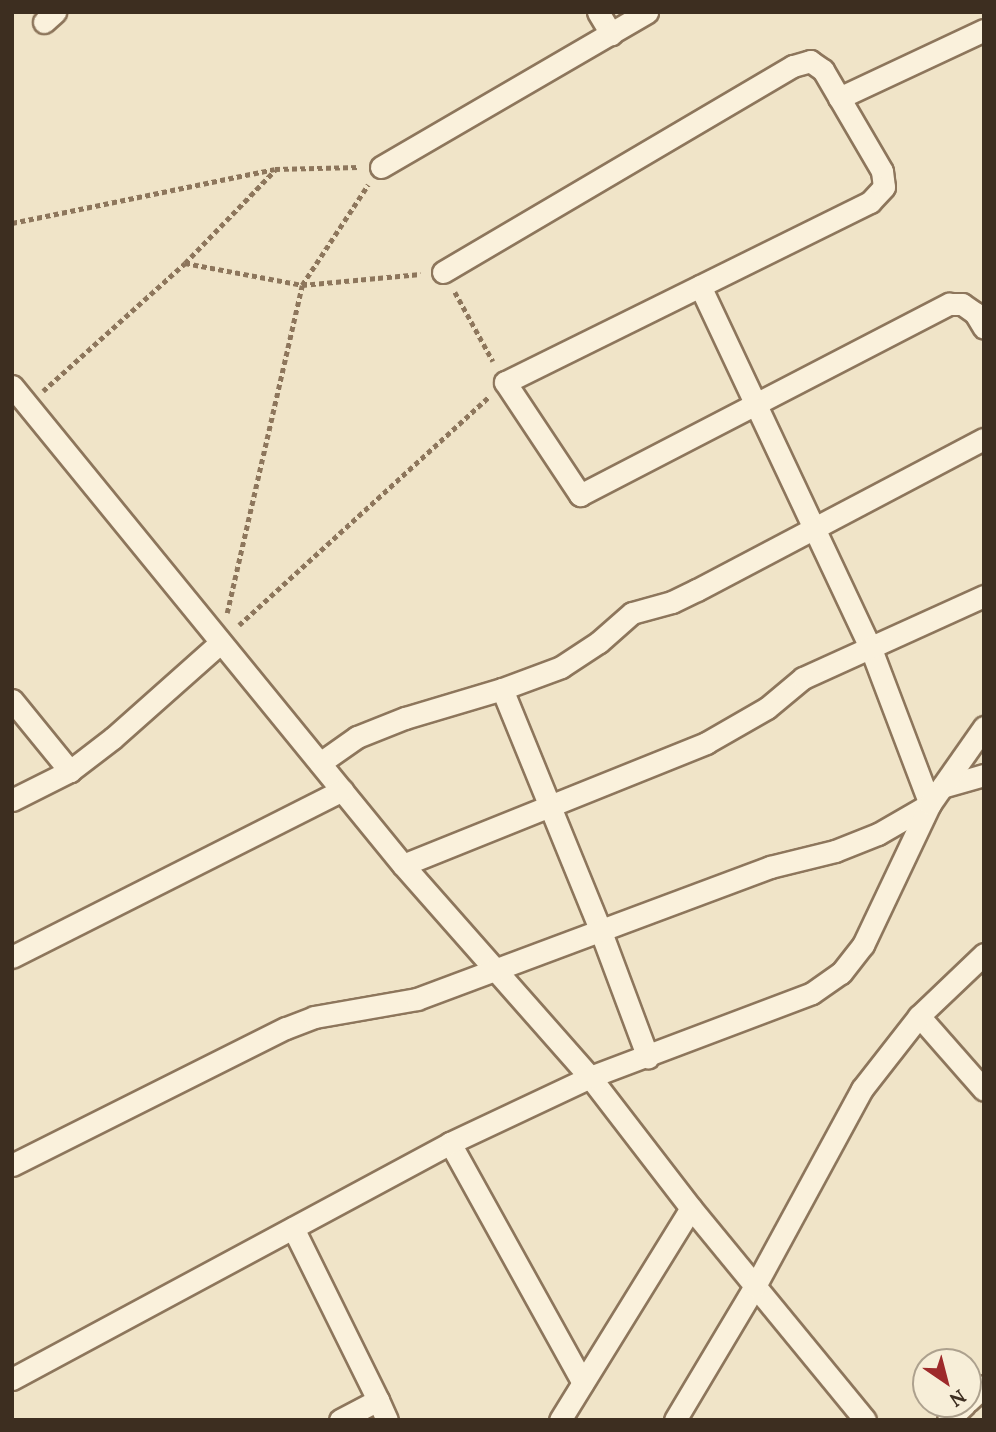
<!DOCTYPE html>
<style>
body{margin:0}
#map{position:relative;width:996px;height:1432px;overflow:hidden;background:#f0e4c8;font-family:Lora,serif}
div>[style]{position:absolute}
.path>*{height:4.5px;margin-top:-2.25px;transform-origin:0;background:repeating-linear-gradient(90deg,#8d765c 0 5px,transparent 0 8.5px)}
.roads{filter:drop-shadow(2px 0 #8d765c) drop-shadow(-2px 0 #8d765c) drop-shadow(0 2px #8d765c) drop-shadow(0 -2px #8d765c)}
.street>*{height:21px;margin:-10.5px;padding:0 10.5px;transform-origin:10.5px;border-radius:10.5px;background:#faf1dc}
span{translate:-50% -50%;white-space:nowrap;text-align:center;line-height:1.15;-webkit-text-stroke:6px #f7eed8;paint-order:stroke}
.frame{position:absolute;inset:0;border:14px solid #3d2e20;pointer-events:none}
.north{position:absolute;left:912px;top:1348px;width:70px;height:70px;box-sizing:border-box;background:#f7eed8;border:2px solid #ada18e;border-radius:50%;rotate:145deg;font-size:19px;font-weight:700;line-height:28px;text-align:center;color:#3d2e20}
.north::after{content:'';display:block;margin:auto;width:24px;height:32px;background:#9e2a2b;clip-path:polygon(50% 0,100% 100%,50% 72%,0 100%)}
</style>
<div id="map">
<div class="path">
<div style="left:12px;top:223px;width:268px;rotate:-11.6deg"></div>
<div style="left:275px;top:169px;width:84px;rotate:-1.4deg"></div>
<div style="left:185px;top:263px;width:119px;rotate:10.6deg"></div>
<div style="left:302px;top:285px;width:119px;rotate:-5.3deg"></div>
<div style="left:455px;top:292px;width:79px;rotate:61.2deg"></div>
<div style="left:43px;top:391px;width:191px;rotate:-42deg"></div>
<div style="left:185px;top:263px;width:129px;rotate:-45.9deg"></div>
<div style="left:227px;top:613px;width:336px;rotate:-77.1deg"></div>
<div style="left:302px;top:285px;width:120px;rotate:-56.6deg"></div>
<div style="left:239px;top:625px;width:337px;rotate:-42.4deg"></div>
</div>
<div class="roads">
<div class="street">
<div style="left:598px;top:12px;width:26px;rotate:59deg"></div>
<div style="left:44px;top:22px;width:15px;rotate:-42deg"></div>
<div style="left:839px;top:98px;width:160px;rotate:-25.1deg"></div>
<div style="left:381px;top:167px;width:308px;rotate:-30.2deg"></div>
<div style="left:443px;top:272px;width:406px;rotate:-30.5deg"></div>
<div style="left:793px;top:66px;width:18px;rotate:-16deg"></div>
<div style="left:810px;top:61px;width:16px;rotate:35deg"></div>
<div style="left:823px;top:70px;width:117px;rotate:59.7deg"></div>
<div style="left:882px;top:171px;width:16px;rotate:83deg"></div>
<div style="left:884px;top:187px;width:21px;rotate:133deg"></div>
<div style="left:870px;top:202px;width:407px;rotate:153.7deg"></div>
<div style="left:505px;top:382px;width:136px;rotate:56.4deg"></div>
<div style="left:580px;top:495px;width:416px;rotate:-27.4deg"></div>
<div style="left:949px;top:304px;width:13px"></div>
<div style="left:962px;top:304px;width:16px;rotate:35deg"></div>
<div style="left:975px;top:313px;width:17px;rotate:59deg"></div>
<div style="left:700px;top:286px;width:401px;rotate:64.8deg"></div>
<div style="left:871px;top:649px;width:166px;rotate:69.2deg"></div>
<div style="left:12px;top:386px;width:618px;rotate:50.78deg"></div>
<div style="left:403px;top:865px;width:283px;rotate:48.6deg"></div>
<div style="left:590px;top:1077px;width:165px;rotate:52.4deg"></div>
<div style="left:691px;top:1208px;width:274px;rotate:50.6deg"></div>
<div style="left:502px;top:689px;width:262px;rotate:67.8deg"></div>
<div style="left:601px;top:932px;width:134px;rotate:69.5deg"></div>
<div style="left:12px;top:700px;width:92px;rotate:50.8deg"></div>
<div style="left:320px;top:763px;width:45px;rotate:-35.1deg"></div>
<div style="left:357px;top:737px;width:52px;rotate:-21.6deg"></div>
<div style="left:405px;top:718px;width:101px;rotate:-16.6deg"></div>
<div style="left:502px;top:689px;width:63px;rotate:-20.4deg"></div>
<div style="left:561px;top:667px;width:45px;rotate:-33.3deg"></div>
<div style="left:599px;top:642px;width:44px;rotate:-41.3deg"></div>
<div style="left:632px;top:613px;width:41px;rotate:-15.4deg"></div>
<div style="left:672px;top:602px;width:28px;rotate:-26deg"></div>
<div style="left:697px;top:590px;width:324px;rotate:-27.8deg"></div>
<div style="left:942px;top:787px;width:44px;rotate:-15.9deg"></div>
<div style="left:12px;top:800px;width:65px;rotate:-26.6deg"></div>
<div style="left:70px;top:771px;width:54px;rotate:-37.5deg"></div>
<div style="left:113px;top:738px;width:144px;rotate:-41.6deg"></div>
<div style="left:403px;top:865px;width:327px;rotate:-21.9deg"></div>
<div style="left:706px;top:743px;width:70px;rotate:-29.8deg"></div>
<div style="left:767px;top:708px;width:47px;rotate:-39.8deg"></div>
<div style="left:803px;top:678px;width:199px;rotate:-24.4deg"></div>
<div style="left:12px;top:957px;width:370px;rotate:-26.8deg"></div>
<div style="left:919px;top:1016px;width:98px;rotate:48.7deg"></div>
<div style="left:450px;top:1143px;width:274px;rotate:61deg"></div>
<div style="left:12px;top:1165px;width:306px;rotate:-26.6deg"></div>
<div style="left:286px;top:1028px;width:30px;rotate:-21deg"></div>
<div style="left:314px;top:1017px;width:105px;rotate:-9.9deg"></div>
<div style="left:417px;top:999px;width:377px;rotate:-20.5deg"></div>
<div style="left:770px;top:867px;width:67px;rotate:-13.8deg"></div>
<div style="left:835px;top:851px;width:46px;rotate:-21.6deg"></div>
<div style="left:878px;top:834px;width:60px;rotate:-30deg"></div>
<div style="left:293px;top:1228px;width:192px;rotate:63.7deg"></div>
<div style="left:12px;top:1379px;width:498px;rotate:-28.3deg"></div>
<div style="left:450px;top:1143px;width:155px;rotate:-25.2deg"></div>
<div style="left:590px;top:1077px;width:237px;rotate:-20.7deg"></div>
<div style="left:812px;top:993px;width:35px;rotate:-35deg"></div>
<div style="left:841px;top:973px;width:36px;rotate:-52deg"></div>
<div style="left:863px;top:945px;width:156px;rotate:-64.6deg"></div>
<div style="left:930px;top:804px;width:94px;rotate:-55deg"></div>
<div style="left:968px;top:1401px;width:22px;rotate:-43deg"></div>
<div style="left:340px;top:1420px;width:43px;rotate:-27.8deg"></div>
<div style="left:378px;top:1400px;width:22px;rotate:66deg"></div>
<div style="left:560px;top:1420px;width:249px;rotate:-58.3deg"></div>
<div style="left:675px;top:1420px;width:156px;rotate:-59.2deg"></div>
<div style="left:755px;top:1286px;width:224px;rotate:-61.5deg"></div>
<div style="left:862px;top:1089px;width:93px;rotate:-52deg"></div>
<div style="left:919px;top:1016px;width:90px;rotate:-43.6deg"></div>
<div style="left:948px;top:1420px;width:23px;rotate:-43deg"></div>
</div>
</div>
<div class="frame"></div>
<div class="north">N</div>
</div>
